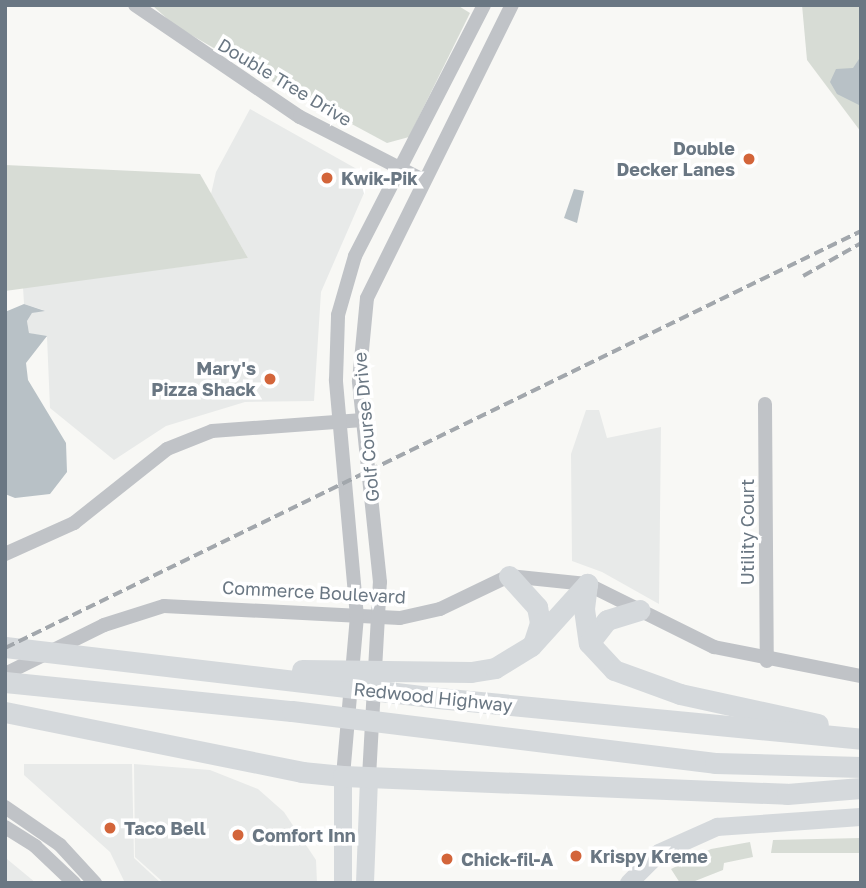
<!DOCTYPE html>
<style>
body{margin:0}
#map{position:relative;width:866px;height:888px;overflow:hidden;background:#f8f8f5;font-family:"Golos Text",sans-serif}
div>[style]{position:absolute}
.built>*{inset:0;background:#e8eae9}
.green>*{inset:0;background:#d7dcd5}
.water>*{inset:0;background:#b8c1c6}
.minor>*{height:14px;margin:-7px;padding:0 7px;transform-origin:7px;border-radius:7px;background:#c0c3c7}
.major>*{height:18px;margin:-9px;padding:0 9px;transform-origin:9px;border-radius:9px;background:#d5d9dc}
.highway>*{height:21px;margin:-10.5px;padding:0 10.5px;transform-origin:10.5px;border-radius:10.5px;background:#d5d9dc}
.rail>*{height:3.5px;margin-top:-1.75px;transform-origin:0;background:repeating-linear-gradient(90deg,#a2a7ac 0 10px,transparent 0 15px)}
.dots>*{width:19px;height:19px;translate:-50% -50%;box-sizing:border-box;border:4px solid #fff;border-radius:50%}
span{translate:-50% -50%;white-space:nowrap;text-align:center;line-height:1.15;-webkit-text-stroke:7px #fff;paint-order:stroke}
.street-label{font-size:18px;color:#6a7783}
.poi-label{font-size:18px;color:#6a7783;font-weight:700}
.right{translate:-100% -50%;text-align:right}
.left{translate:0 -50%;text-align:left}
.frame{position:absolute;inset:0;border:7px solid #6a7783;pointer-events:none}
</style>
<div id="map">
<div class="built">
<div style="clip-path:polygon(250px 109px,371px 177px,321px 292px,314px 401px,245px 402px,166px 426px,114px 460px,50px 408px,47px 337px,29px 333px,27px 321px,32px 313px,43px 310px,24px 304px,23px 287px,248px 258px,211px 194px,216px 172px)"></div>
<div style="clip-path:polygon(586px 410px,599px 410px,607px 438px,661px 427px,659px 604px,602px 572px,572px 561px,571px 454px)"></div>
<div style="clip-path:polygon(24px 764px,132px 764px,134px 858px,161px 883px,125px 883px,110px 852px,24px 775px)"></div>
<div style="clip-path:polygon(134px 764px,210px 770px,258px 789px,284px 812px,316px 860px,317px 883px,164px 883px,135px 857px)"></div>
<div style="clip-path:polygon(5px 859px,7px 859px,36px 883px,5px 883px)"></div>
</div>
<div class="green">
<div style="clip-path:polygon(152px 5px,457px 5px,470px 13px,409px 137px,387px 143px,255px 72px,174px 25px)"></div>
<div style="clip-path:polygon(802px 5px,861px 5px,861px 132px,807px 60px)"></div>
<div style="clip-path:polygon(5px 165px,200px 174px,248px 258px,5px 291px)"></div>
<div style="clip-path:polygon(861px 838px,861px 853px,771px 853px,773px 840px)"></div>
<div style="clip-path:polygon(750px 842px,753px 857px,724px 863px,723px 870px,690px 883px,680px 883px,671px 869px,711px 849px)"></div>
</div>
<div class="water">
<div style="clip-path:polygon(861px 56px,861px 106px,837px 94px,830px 82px,836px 69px,853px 68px)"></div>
<div style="clip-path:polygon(574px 189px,584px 191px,577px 223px,564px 218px)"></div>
<div style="clip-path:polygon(24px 304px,45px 311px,32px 313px,27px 321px,29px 333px,47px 336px,26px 363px,28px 380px,66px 443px,67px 472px,50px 494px,15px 498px,5px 494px,5px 312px)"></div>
</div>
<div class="minor">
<div style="left:135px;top:5px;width:199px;rotate:34.2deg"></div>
<div style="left:300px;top:117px;width:138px;rotate:27.1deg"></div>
<div style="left:765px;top:404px;width:257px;rotate:89.6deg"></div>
<div style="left:5px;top:554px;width:76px;rotate:-24.2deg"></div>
<div style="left:74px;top:523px;width:119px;rotate:-38.5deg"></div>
<div style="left:167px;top:449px;width:48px;rotate:-21.8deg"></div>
<div style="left:212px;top:431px;width:151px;rotate:-4.2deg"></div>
<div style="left:5px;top:674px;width:110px;rotate:-26.3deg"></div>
<div style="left:104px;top:625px;width:63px;rotate:-17.6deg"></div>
<div style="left:164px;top:606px;width:236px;rotate:2.9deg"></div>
<div style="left:400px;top:618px;width:41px;rotate:-12.7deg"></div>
<div style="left:440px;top:609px;width:76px;rotate:-25.6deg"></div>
<div style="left:509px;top:576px;width:78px;rotate:5.9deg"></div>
<div style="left:587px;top:584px;width:142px;rotate:26.4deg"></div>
<div style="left:714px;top:647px;width:150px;rotate:11.2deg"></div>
<div style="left:343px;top:776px;width:160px;rotate:-85deg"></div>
<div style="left:357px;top:617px;width:238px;rotate:-95.1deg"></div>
<div style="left:336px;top:380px;width:65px;rotate:-88.2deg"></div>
<div style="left:338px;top:315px;width:61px;rotate:-73.9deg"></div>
<div style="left:355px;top:256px;width:282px;rotate:-62.8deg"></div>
<div style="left:369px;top:777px;width:195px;rotate:-86.8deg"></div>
<div style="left:380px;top:582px;width:202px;rotate:-96deg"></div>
<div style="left:359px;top:381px;width:83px;rotate:-84.5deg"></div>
<div style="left:367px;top:298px;width:327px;rotate:-63.7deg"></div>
<div style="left:5px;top:807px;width:67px;rotate:34.6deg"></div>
<div style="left:60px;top:845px;width:52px;rotate:47.4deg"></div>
<div style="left:5px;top:827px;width:36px;rotate:32deg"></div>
<div style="left:35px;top:846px;width:54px;rotate:43.5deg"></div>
</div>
<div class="major">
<div style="left:343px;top:883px;width:107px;rotate:-90deg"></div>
<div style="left:365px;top:883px;width:106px;rotate:-87.8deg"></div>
<div style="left:629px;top:883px;width:42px;rotate:-45deg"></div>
<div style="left:659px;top:853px;width:64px;rotate:-24.1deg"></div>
<div style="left:717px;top:827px;width:144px;rotate:-4deg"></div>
</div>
<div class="highway">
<div style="left:509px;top:576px;width:42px;rotate:47.9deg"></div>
<div style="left:537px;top:607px;width:16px;rotate:79deg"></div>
<div style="left:540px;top:623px;width:19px;rotate:108deg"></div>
<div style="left:587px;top:584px;width:25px;rotate:97deg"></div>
<div style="left:584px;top:609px;width:34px;rotate:82deg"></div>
<div style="left:589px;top:643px;width:37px;rotate:47deg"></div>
<div style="left:614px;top:670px;width:70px;rotate:20deg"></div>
<div style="left:680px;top:694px;width:141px;rotate:12.3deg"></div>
<div style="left:589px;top:643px;width:29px;rotate:-52deg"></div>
<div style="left:607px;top:620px;width:34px;rotate:-17deg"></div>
<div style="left:5px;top:647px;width:436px;rotate:6.7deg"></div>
<div style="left:438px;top:698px;width:425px;rotate:5.5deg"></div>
<div style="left:302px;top:670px;width:169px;rotate:0.7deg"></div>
<div style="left:471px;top:672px;width:24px;rotate:-9deg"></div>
<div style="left:495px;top:668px;width:42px;rotate:-31.4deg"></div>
<div style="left:531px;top:646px;width:84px;rotate:-47.9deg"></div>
<div style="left:5px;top:682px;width:288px;rotate:5.8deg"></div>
<div style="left:292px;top:711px;width:426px;rotate:7deg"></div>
<div style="left:715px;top:763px;width:146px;rotate:1.6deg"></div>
<div style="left:5px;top:712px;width:303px;rotate:11.4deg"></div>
<div style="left:302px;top:772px;width:41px;rotate:5.6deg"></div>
<div style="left:343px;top:776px;width:444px;rotate:2.3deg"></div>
<div style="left:787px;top:794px;width:74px;rotate:-4.6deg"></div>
</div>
<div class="rail">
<div style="left:803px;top:276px;width:67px;rotate:-29.6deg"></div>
<div style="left:5px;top:648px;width:952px;rotate:-25.97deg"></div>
</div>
<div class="dots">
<div style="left:749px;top:159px;background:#d3653a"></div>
<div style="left:327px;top:178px;background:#d3653a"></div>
<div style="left:270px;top:379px;background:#d3653a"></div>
<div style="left:110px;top:828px;background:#d3653a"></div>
<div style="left:238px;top:835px;background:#d3653a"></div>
<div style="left:576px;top:856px;background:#d3653a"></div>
<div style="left:447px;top:859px;background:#d3653a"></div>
</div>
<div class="street-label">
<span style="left:285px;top:82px;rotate:31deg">Double Tree Drive</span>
<span style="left:366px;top:427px;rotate:-95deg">Golf Course Drive</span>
<span style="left:747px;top:532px;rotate:-90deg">Utility Court</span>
<span style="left:314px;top:592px;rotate:3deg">Commerce Boulevard</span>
<span style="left:433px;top:697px;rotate:6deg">Redwood Highway</span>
</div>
<div class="poi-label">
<span class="right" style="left:735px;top:159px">Double<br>Decker Lanes</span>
<span class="left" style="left:341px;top:178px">Kwik-Pik</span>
<span class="right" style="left:256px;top:379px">Mary's<br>Pizza Shack</span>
<span class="left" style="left:124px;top:828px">Taco Bell</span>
<span class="left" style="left:252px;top:835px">Comfort Inn</span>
<span class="left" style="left:590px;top:856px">Krispy Kreme</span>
<span class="left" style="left:461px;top:859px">Chick-fil-A</span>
</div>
<div class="frame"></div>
</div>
